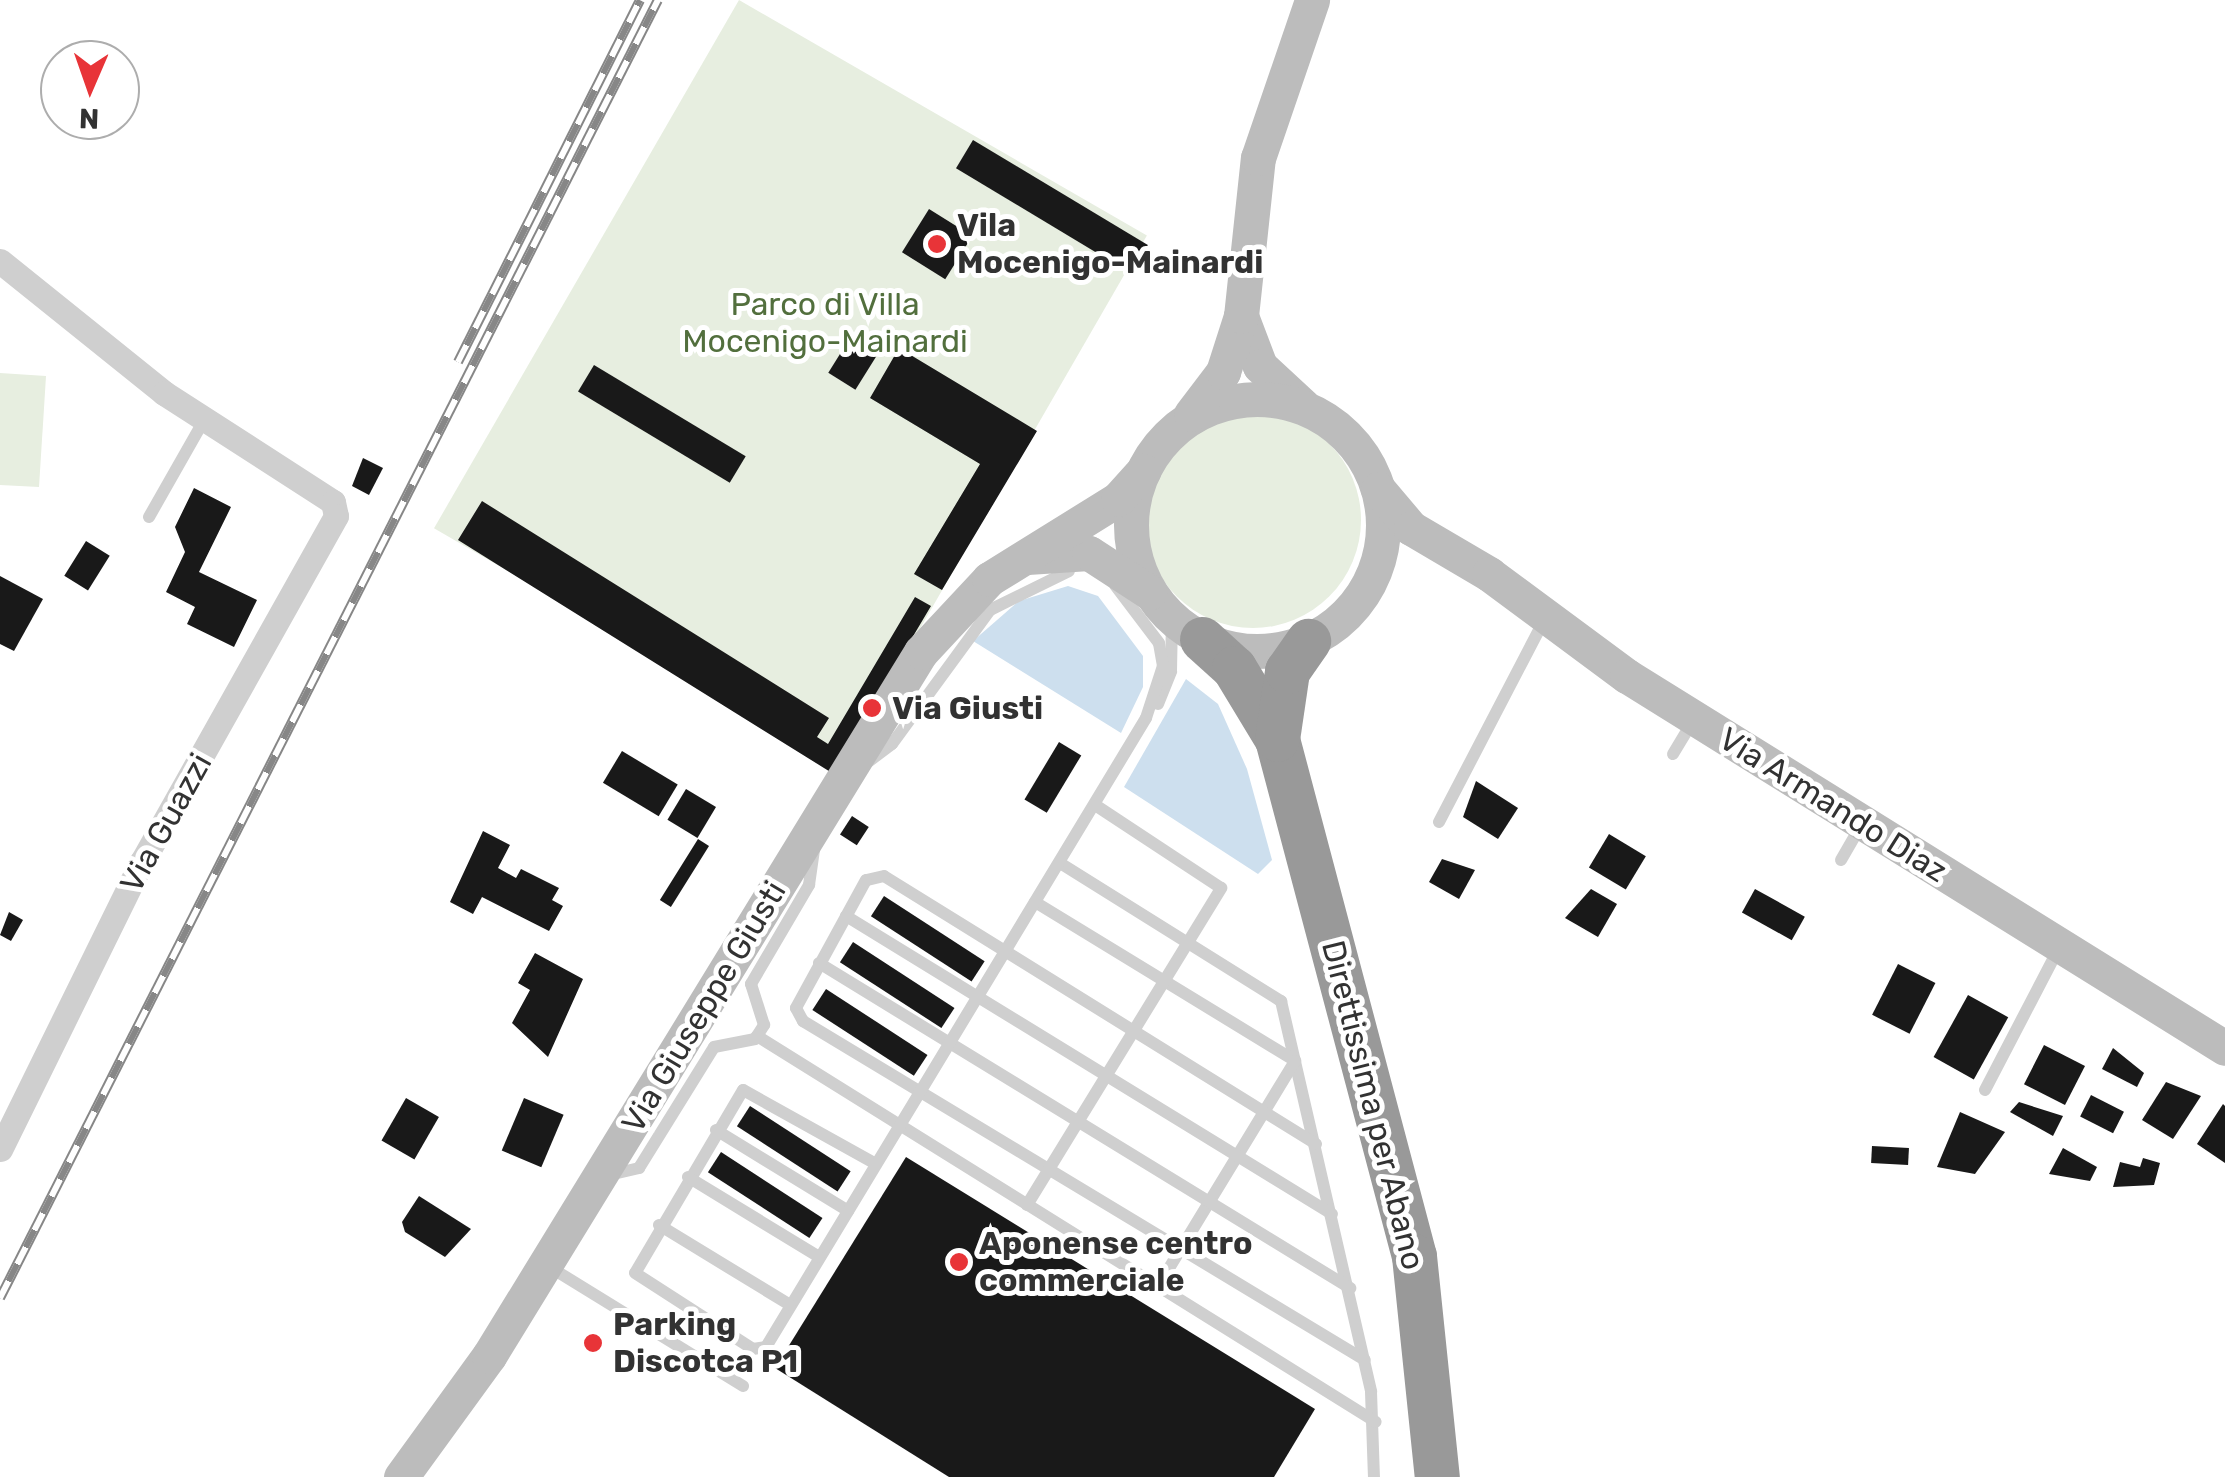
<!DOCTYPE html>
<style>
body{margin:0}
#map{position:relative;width:2225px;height:1477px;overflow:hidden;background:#fff;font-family:Rubik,sans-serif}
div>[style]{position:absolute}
.green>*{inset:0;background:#e7eee0;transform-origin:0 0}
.round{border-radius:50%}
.water>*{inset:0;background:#cddfee}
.building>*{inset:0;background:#191919;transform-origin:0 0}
.lane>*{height:12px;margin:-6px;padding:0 6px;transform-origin:6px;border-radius:6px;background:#cfcfcf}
.street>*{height:25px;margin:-12.5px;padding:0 12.5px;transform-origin:12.5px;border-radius:12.5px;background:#cfcfcf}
.secondary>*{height:35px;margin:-17.5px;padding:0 17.5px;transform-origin:17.5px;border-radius:17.5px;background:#bcbcbc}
.secondary>.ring{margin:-17.5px;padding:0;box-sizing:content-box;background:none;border:35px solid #bcbcbc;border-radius:50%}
.highway>*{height:45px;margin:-22.5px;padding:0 22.5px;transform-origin:22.5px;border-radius:22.5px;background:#999}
.rail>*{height:10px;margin-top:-5px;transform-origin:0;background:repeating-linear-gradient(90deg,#fff 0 19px,#878787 0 38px);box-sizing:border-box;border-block:2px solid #878787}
.dots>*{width:28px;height:28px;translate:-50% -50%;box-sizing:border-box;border:5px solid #fff;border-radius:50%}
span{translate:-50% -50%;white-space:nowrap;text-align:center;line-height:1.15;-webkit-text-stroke:10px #fff;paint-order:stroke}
.poi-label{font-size:32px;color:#323232;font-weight:700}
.left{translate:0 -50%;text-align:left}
.park-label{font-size:32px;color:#526f3d}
.street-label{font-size:32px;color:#323232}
.north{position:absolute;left:40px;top:40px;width:100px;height:100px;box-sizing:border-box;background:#fff;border:2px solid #adadad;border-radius:50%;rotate:182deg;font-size:28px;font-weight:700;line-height:40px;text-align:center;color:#323232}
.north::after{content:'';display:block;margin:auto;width:35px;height:45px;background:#e83438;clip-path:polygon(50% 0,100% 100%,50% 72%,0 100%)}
</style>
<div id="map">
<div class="green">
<div style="left:739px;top:0;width:471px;height:610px;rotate:30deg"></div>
<div style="clip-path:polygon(0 373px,46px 376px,39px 487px,0 485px)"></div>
<div class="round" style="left:1145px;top:412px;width:216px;height:216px"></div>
</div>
<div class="water">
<div style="clip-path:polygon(1068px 586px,1098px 596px,1143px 656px,1143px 687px,1121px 733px,973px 641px,1019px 601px)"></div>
<div style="clip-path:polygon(1186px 679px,1218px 704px,1247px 769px,1272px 860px,1258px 874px,1124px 787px)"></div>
</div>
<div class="building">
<div style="left:973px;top:140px;width:204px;height:33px;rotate:31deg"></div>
<div style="left:929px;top:209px;width:51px;height:51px;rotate:32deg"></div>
<div style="left:850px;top:338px;width:32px;height:41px;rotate:32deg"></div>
<div style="clip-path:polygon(899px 348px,1037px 431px,942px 590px,914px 574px,980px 464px,870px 398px)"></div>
<div style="left:594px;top:365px;width:177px;height:31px;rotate:31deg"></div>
<div style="clip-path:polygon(363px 458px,383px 468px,369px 495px,352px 486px)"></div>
<div style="clip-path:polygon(194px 488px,231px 507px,199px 572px,257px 600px,234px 647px,187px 624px,195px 607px,166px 592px,185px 552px,175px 527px)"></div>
<div style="clip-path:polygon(482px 501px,829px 718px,817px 737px,828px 744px,915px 597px,931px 606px,832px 773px,458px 540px)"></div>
<div style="left:86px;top:541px;width:28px;height:41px;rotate:32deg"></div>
<div style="clip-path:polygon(0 576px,43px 599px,14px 651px,0 644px)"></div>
<div style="left:1059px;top:742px;width:26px;height:67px;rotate:31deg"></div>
<div style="left:622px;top:751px;width:65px;height:37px;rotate:31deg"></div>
<div style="clip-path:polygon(1476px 781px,1518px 808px,1498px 839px,1463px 817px)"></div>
<div style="left:686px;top:789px;width:35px;height:36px;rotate:31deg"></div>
<div style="left:852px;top:816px;width:20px;height:22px;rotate:33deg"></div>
<div style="clip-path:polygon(483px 831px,510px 845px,498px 868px,516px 878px,521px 869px,559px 888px,552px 900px,563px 906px,549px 931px,482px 897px,473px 914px,450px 902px)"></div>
<div style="left:1609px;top:834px;width:43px;height:39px;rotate:31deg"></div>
<div style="left:698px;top:839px;width:13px;height:72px;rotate:32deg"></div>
<div style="clip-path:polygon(1442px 859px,1475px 870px,1459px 899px,1429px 882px)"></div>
<div style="clip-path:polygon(1591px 889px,1617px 904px,1598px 937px,1565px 918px)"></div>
<div style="left:1755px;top:889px;width:57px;height:27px;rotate:29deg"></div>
<div style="left:884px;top:896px;width:120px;height:24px;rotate:33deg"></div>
<div style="clip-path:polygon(9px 912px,23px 920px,11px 941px,0 935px)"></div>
<div style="left:853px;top:942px;width:121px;height:24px;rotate:33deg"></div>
<div style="clip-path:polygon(535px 953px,583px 979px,548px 1057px,512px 1023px,530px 990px,518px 983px)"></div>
<div style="left:1898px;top:964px;width:42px;height:57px;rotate:27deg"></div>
<div style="left:826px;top:989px;width:121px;height:25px;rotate:33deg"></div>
<div style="left:1968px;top:995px;width:46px;height:71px;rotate:29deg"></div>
<div style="left:2044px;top:1045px;width:46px;height:44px;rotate:27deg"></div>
<div style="clip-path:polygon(2113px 1048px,2144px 1073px,2137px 1087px,2102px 1069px)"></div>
<div style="clip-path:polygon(2166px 1082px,2201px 1096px,2173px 1139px,2142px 1120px)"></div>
<div style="left:2091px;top:1095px;width:37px;height:24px;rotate:27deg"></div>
<div style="left:406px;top:1098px;width:38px;height:49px;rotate:30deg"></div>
<div style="left:524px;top:1098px;width:43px;height:57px;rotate:23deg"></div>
<div style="clip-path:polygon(2019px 1102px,2063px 1116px,2053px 1136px,2010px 1112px)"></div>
<div style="clip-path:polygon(2223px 1104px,2225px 1106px,2225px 1163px,2197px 1144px)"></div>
<div style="left:750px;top:1106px;width:120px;height:24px;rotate:33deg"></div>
<div style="clip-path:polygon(1960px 1112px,2005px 1132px,1975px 1174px,1937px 1167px)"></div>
<div style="left:1872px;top:1146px;width:37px;height:17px;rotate:3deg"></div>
<div style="clip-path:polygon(2063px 1148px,2097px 1167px,2090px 1181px,2049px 1174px)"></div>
<div style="left:721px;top:1152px;width:121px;height:24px;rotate:33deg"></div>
<div style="clip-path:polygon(906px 1157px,1315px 1409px,1274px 1477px,949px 1477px,775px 1368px)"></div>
<div style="clip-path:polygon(2143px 1158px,2160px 1163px,2154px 1185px,2113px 1187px,2120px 1162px,2140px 1167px)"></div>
<div style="clip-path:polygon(419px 1196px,471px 1229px,445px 1257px,405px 1232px,402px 1222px)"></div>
</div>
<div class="lane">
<div style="left:149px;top:517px;width:112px;rotate:-60.4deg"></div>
<div style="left:1158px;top:704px;width:35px;rotate:-68deg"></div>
<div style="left:1171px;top:671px;width:52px;rotate:-88.9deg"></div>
<div style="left:1673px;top:754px;width:39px;rotate:-59deg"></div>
<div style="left:868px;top:762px;width:30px;rotate:-37deg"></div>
<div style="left:892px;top:744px;width:166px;rotate:-53.8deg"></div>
<div style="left:990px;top:610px;width:88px;rotate:-26.3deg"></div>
<div style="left:1439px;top:822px;width:230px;rotate:-62.5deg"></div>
<div style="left:1841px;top:860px;width:39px;rotate:-60deg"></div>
<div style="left:1060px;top:863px;width:261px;rotate:32deg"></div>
<div style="left:1281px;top:1001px;width:401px;rotate:77deg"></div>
<div style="left:1371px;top:1392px;width:85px;rotate:88deg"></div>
<div style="left:1035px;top:902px;width:305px;rotate:31.4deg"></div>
<div style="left:1295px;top:1061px;width:263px;rotate:121.3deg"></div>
<div style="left:846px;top:916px;width:570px;rotate:31.52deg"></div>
<div style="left:819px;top:963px;width:623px;rotate:31.47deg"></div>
<div style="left:757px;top:1036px;width:729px;rotate:31.95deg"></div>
<div style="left:1985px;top:1090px;width:162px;rotate:-62.5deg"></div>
<div style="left:716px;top:1130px;width:155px;rotate:31.5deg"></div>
<div style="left:1316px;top:1144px;width:508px;rotate:-148.19deg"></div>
<div style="left:884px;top:876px;width:18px;rotate:167deg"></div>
<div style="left:866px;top:880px;width:146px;rotate:118.7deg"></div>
<div style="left:796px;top:1008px;width:15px;rotate:62deg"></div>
<div style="left:803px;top:1021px;width:656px;rotate:31.1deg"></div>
<div style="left:876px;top:1164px;width:152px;rotate:-150.9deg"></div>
<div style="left:743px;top:1090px;width:212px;rotate:120.5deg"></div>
<div style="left:635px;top:1273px;width:140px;rotate:32.8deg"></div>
<div style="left:753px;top:1349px;width:13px;rotate:-9deg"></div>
<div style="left:766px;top:1347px;width:735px;rotate:-58.86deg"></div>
<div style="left:1146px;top:718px;width:55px;rotate:-71.9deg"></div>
<div style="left:1163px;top:666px;width:23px;rotate:-100deg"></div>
<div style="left:1159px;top:643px;width:73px;rotate:-127.2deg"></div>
<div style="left:609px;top:1175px;width:31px;rotate:-13deg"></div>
<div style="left:639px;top:1168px;width:142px;rotate:-58.2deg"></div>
<div style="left:714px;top:1047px;width:42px;rotate:-11deg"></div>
<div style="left:755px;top:1039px;width:17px;rotate:-57deg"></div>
<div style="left:764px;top:1025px;width:43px;rotate:-107.6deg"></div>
<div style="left:751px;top:984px;width:115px;rotate:-59.6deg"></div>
<div style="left:809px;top:885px;width:42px;rotate:-81.9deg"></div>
<div style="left:688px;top:1177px;width:153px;rotate:31.4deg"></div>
<div style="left:1027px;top:1205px;width:372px;rotate:-58.5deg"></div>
<div style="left:1221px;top:888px;width:151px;rotate:-146.6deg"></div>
<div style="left:659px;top:1225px;width:153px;rotate:31.4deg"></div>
<div style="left:548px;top:1266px;width:229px;rotate:31.6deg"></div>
</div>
<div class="street">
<div style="left:0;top:261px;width:211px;rotate:38.8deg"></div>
<div style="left:164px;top:393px;width:201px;rotate:32.8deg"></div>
<div style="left:333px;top:502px;width:14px;rotate:78deg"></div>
<div style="left:336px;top:516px;width:396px;rotate:119.3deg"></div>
<div style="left:142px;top:861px;width:321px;rotate:116.2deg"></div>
</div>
<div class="secondary">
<div style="left:1241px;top:316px;width:53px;rotate:69.2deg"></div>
<div style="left:1260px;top:366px;width:59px;rotate:42.9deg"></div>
<div class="ring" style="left:1131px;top:399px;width:217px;height:217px"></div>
<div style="left:1191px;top:414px;width:53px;rotate:-52.7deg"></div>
<div style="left:1223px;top:372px;width:59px;rotate:-72.2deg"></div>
<div style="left:1241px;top:316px;width:159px;rotate:-83.9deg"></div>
<div style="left:1258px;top:158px;width:167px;rotate:-71.1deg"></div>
<div style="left:1378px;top:489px;width:51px;rotate:49.8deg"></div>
<div style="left:1411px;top:528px;width:91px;rotate:30.5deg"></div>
<div style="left:1489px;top:574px;width:172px;rotate:36.5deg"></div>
<div style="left:1627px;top:676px;width:704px;rotate:31.88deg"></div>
<div style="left:1027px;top:557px;width:62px;rotate:-3.7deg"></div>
<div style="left:1089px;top:553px;width:72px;rotate:33deg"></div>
<div style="left:401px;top:1477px;width:150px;rotate:-54deg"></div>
<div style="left:489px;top:1356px;width:826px;rotate:-58.47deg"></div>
<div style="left:921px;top:652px;width:100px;rotate:-47deg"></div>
<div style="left:989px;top:579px;width:152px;rotate:-31.8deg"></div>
<div style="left:1118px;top:499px;width:38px;rotate:-48deg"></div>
</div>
<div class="highway">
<div style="left:1202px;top:639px;width:43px;rotate:42.2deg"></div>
<div style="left:1234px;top:668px;width:83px;rotate:58.8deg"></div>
<div style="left:1277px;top:739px;width:535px;rotate:75.16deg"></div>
<div style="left:1414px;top:1256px;width:222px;rotate:84.1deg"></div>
<div style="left:1277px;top:739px;width:69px;rotate:-81.6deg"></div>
<div style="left:1287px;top:671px;width:37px;rotate:-55deg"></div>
</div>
<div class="rail">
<div style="left:458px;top:362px;width:405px;rotate:-63.3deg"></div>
<div style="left:0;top:1298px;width:1455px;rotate:-63.12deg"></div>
</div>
<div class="dots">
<div style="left:937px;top:244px;background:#e83438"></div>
<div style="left:872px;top:708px;background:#e83438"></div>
<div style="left:959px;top:1262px;background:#e83438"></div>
<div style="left:593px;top:1343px;background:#e83438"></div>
</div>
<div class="poi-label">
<span class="left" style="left:957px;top:244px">Vila<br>Mocenigo-Mainardi</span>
<span class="left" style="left:892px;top:708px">Via Giusti</span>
<span class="left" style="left:979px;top:1262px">Aponense centro<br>commerciale</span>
<span class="left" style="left:613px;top:1343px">Parking<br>Discotca P1</span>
</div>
<div class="park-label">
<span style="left:825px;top:323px">Parco di Villa<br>Mocenigo-Mainardi</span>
</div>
<div class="street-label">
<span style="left:1833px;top:805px;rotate:32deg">Via Armando Diaz</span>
<span style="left:166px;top:823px;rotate:-61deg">Via Guazzi</span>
<span style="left:704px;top:1007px;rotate:-59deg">Via Giuseppe Giusti</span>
<span style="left:1373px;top:1105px;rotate:76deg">Direttissima per Abano</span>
</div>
<div class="north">N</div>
</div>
